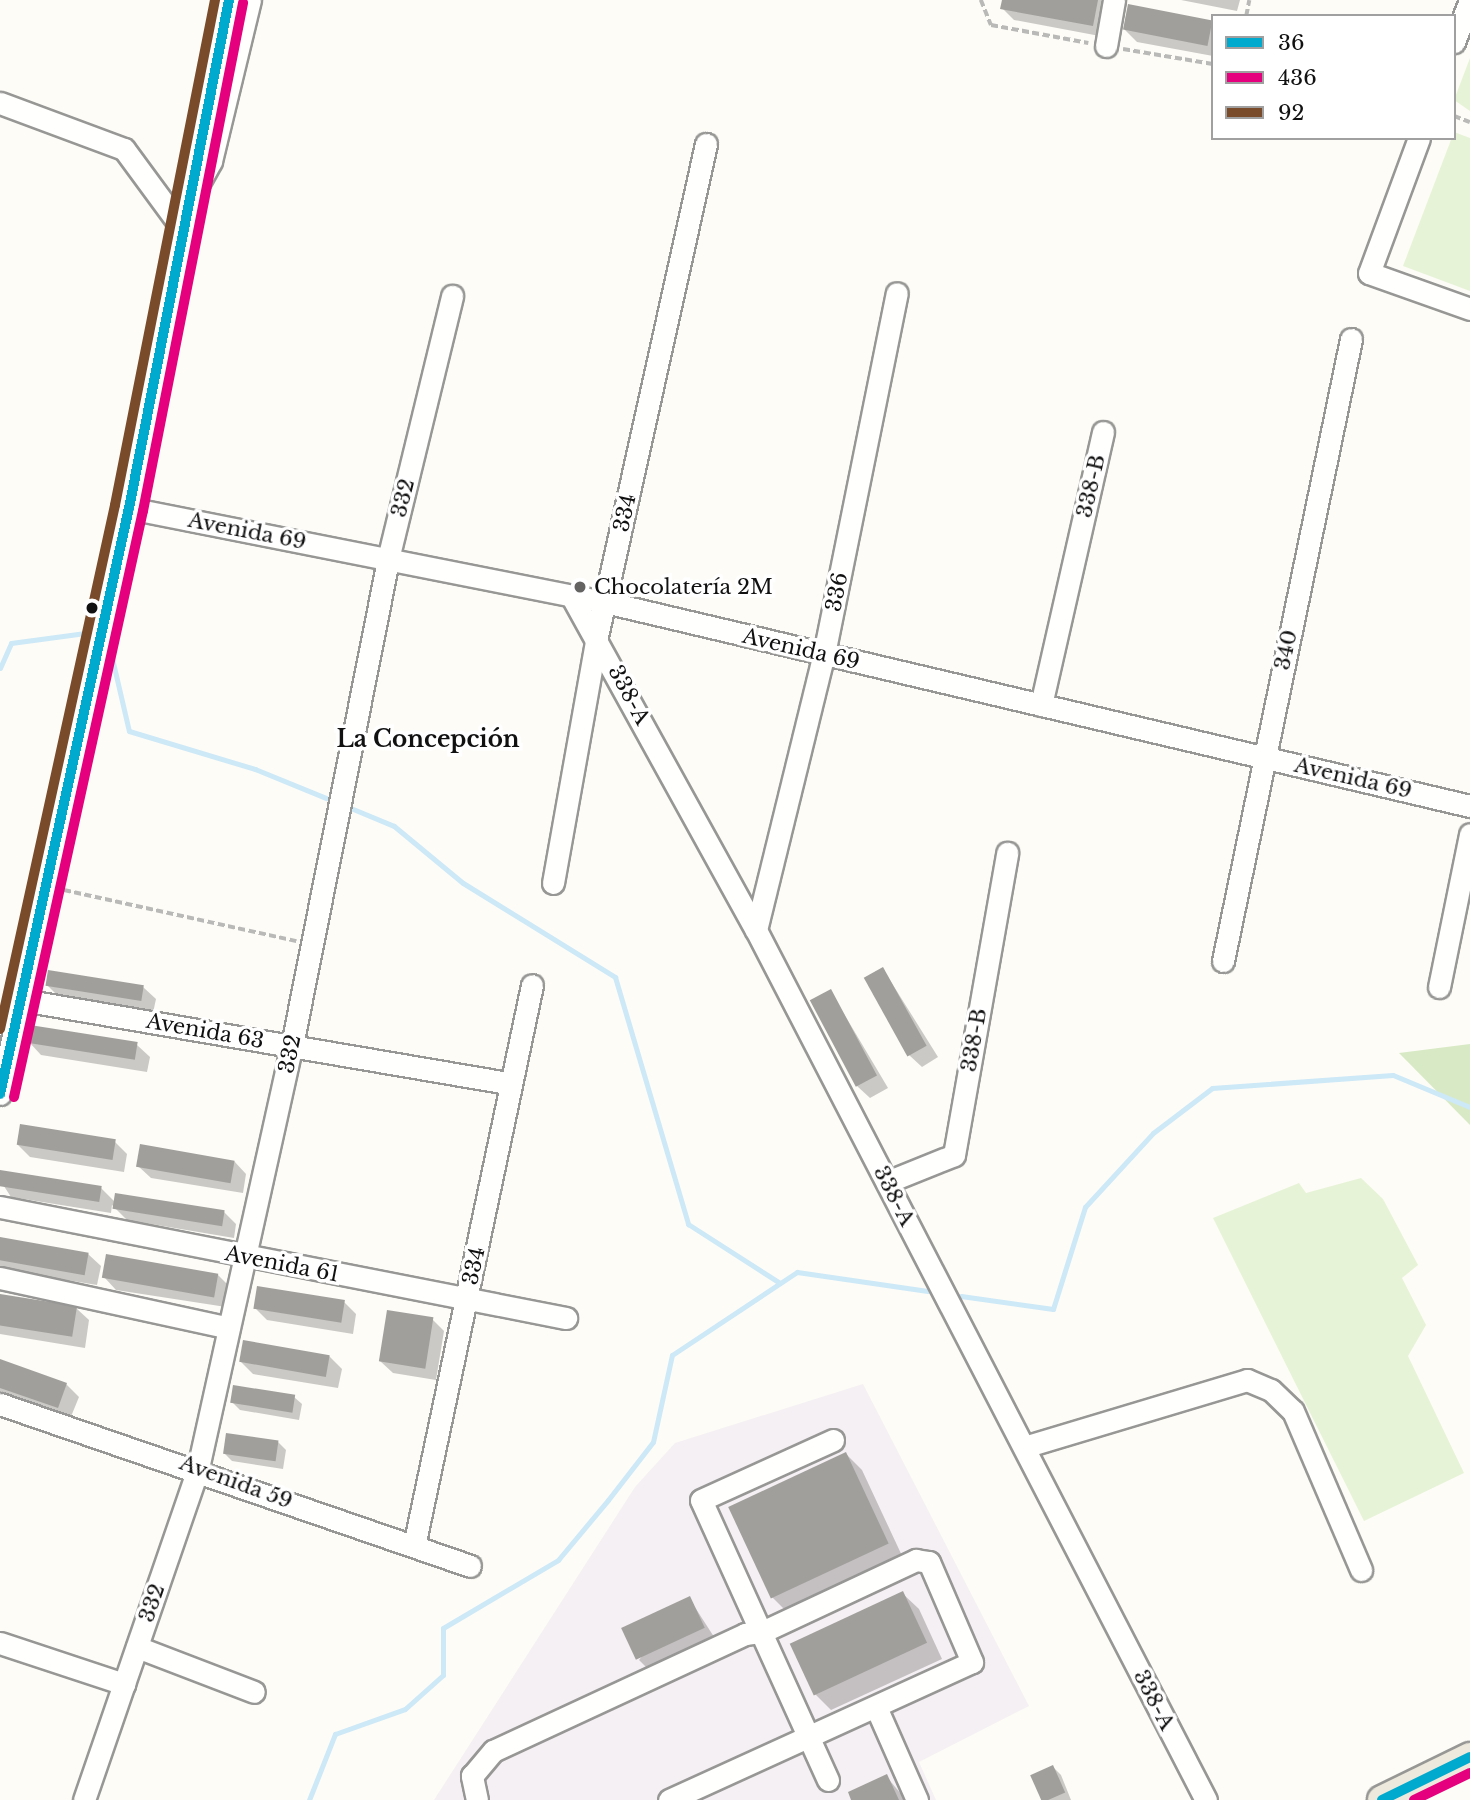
<!DOCTYPE html>
<meta charset="utf-8">
<style>
body{margin:0}
#map{position:relative;width:1470px;height:1800px;overflow:hidden;background:#fdfcf7;font-family:"Libre Baskerville",serif}
div>[style]{position:absolute}
.industrial>*{inset:0;background:#f5f0f3}
.green>*{inset:0;background:#e7f3d7}
.forest>*{inset:0;background:#d8eac5}
.shadow>*{inset:0;background:#0003}
.stream>*{height:5px;margin:-2.5px;padding:0 2.5px;transform-origin:2.5px;border-radius:2.5px;background:#cde8f7}
.building>*{inset:0;background:#a19f9c;transform-origin:0 0}
.path>*{height:3.5px;margin-top:-1.75px;transform-origin:0;background:repeating-linear-gradient(90deg,#b9b9b8 0 7px,transparent 0 10.5px)}
.roads{filter:drop-shadow(2px 0 #979795) drop-shadow(-2px 0 #979795) drop-shadow(0 2px #979795) drop-shadow(0 -2px #979795)}
.minor>*{height:21px;margin:-10.5px;padding:0 10.5px;transform-origin:10.5px;border-radius:10.5px;background:#fffffe}
.major>*{height:28px;margin:-14px;padding:0 14px;transform-origin:14px;border-radius:14px;background:#ede9dc}
.bus-1>*{height:10px;margin:-5px;padding:0 5px;transform-origin:5px;border-radius:5px;background:#00a9ce}
.bus-2>*{height:10px;margin:-5px;padding:0 5px;transform-origin:5px;border-radius:5px;background:#e5007d}
.bus-3>*{height:10px;margin:-5px;padding:0 5px;transform-origin:5px;border-radius:5px;background:#7a4b2a}
.dots>*{width:19px;height:19px;translate:-50% -50%;box-sizing:border-box;border:4px solid #fff;border-radius:50%}
span{translate:-50% -50%;white-space:nowrap;text-align:center;line-height:1.15;-webkit-text-stroke:7px #fff;paint-order:stroke}
.street-label{font-size:21px;color:#111}
.poi-label{font-size:21px;color:#111}
.left{translate:0 -50%;text-align:left}
.neighbourhood-label{font-size:23px;color:#111;font-weight:700}
.legend{position:absolute;left:1211px;top:14px;width:245px;height:126px;box-sizing:border-box;background:#fff;border:2px solid #a0a0a0;margin:0;padding:9px 12px;list-style:none;font-size:21px;color:#111}
.legend li{display:flex;align-items:center;gap:14px;height:35px}
.legend b{width:35px;border:2px solid #a0a0a0}
</style>
<div id="map">
<div class="industrial">
<div style="clip-path:polygon(863px 1384px,1029px 1706px,919px 1762px,936px 1800px,434px 1800px,635px 1487px,675px 1443px)"></div>
</div>
<div class="green">
<div style="clip-path:polygon(1470px 58px,1470px 111px,1454px 100px)"></div>
<div style="clip-path:polygon(1454px 132px,1470px 138px,1470px 291px,1403px 266px)"></div>
<div style="clip-path:polygon(1361px 1178px,1383px 1199px,1418px 1265px,1402px 1278px,1426px 1325px,1408px 1356px,1464px 1473px,1364px 1521px,1213px 1218px,1299px 1183px,1306px 1193px)"></div>
</div>
<div class="forest">
<div style="clip-path:polygon(1470px 1044px,1470px 1125px,1399px 1053px)"></div>
</div>
<div class="shadow">
<div style="clip-path:polygon(1003px 0,1101px 0,1111px 10px,1105px 37px,1014px 20px,1002px 8px)"></div>
<div style="clip-path:polygon(1181px 0,1240px 0,1237px 11px)"></div>
<div style="clip-path:polygon(1213px 21px,1213px 56px,1137px 42px,1125px 30px)"></div>
<div style="clip-path:polygon(883px 969px,938px 1057px,922px 1067px,909px 1055px)"></div>
<div style="clip-path:polygon(47px 985px,143px 987px,156px 999px,153px 1013px,59px 997px)"></div>
<div style="clip-path:polygon(831px 992px,888px 1088px,870px 1098px,857px 1086px)"></div>
<div style="clip-path:polygon(29px 1042px,137px 1045px,150px 1057px,147px 1072px,41px 1055px)"></div>
<div style="clip-path:polygon(115px 1142px,127px 1154px,124px 1172px,30px 1157px,18px 1145px)"></div>
<div style="clip-path:polygon(234px 1161px,246px 1174px,243px 1193px,151px 1178px,138px 1166px)"></div>
<div style="clip-path:polygon(0 1180px,101px 1188px,116px 1203px,224px 1212px,236px 1224px,234px 1238px,127px 1220px,112px 1205px,111px 1213px,11px 1197px)"></div>
<div style="clip-path:polygon(0 1239px,88px 1254px,101px 1266px,97px 1285px,0 1269px)"></div>
<div style="clip-path:polygon(217px 1274px,229px 1286px,226px 1307px,116px 1290px,104px 1277px)"></div>
<div style="clip-path:polygon(0 1295px,76px 1308px,89px 1320px,85px 1348px,0 1334px)"></div>
<div style="clip-path:polygon(344px 1302px,356px 1314px,353px 1334px,267px 1320px,255px 1308px)"></div>
<div style="clip-path:polygon(432px 1319px,444px 1331px,436px 1380px,393px 1373px,380px 1361px)"></div>
<div style="clip-path:polygon(329px 1356px,342px 1369px,338px 1388px,253px 1374px,241px 1362px)"></div>
<div style="clip-path:polygon(0 1361px,66px 1384px,79px 1397px,70px 1419px,0 1394px)"></div>
<div style="clip-path:polygon(294px 1397px,302px 1404px,299px 1420px,240px 1410px,232px 1402px)"></div>
<div style="clip-path:polygon(278px 1442px,286px 1450px,283px 1469px,232px 1461px,225px 1454px)"></div>
<div style="clip-path:polygon(846px 1454px,862px 1470px,904px 1560px,788px 1613px,772px 1597px)"></div>
<div style="clip-path:polygon(902px 1593px,919px 1609px,942px 1659px,831px 1710px,815px 1694px)"></div>
<div style="clip-path:polygon(689px 1598px,716px 1640px,651px 1672px,639px 1660px)"></div>
<div style="clip-path:polygon(1053px 1767px,1061px 1775px,1071px 1800px,1043px 1800px,1033px 1776px)"></div>
<div style="clip-path:polygon(886px 1776px,906px 1800px,853px 1800px)"></div>
</div>
<div class="stream">
<div style="left:108px;top:641px;width:92px;rotate:76.9deg"></div>
<div style="left:129px;top:731px;width:132px;rotate:16.8deg"></div>
<div style="left:255px;top:769px;width:77px;rotate:22.2deg"></div>
<div style="left:0;top:668px;width:27px;rotate:-66deg"></div>
<div style="left:11px;top:643px;width:75px;rotate:-7.7deg"></div>
<div style="left:353px;top:809px;width:44px;rotate:22.5deg"></div>
<div style="left:394px;top:826px;width:89px;rotate:39.6deg"></div>
<div style="left:463px;top:883px;width:179px;rotate:31.7deg"></div>
<div style="left:615px;top:977px;width:258px;rotate:73.5deg"></div>
<div style="left:688px;top:1224px;width:109px;rotate:32.7deg"></div>
<div style="left:961px;top:1296px;width:93px;rotate:8deg"></div>
<div style="left:1053px;top:1309px;width:107px;rotate:-72.6deg"></div>
<div style="left:1085px;top:1207px;width:100px;rotate:-47.4deg"></div>
<div style="left:1153px;top:1133px;width:74px;rotate:-37.3deg"></div>
<div style="left:1212px;top:1088px;width:181px;rotate:-4.1deg"></div>
<div style="left:1393px;top:1075px;width:83px;rotate:22.6deg"></div>
<div style="left:309px;top:1800px;width:71px;rotate:-68.5deg"></div>
<div style="left:335px;top:1734px;width:74px;rotate:-19.7deg"></div>
<div style="left:405px;top:1709px;width:51px;rotate:-41.8deg"></div>
<div style="left:443px;top:1675px;width:47px;rotate:-90deg"></div>
<div style="left:443px;top:1628px;width:134px;rotate:-30.6deg"></div>
<div style="left:558px;top:1560px;width:78px;rotate:-50.2deg"></div>
<div style="left:608px;top:1500px;width:73px;rotate:-52.2deg"></div>
<div style="left:653px;top:1442px;width:89px;rotate:-77.7deg"></div>
<div style="left:672px;top:1355px;width:150px;rotate:-33.6deg"></div>
<div style="left:797px;top:1272px;width:132px;rotate:8.3deg"></div>
</div>
<div class="building">
<div style="clip-path:polygon(1002px 0,1098px 0,1093px 26px,1000px 9px)"></div>
<div style="left:1128px;top:4px;width:86px;height:26px;rotate:11deg"></div>
<div style="left:883px;top:967px;width:90px;height:22px;rotate:61deg"></div>
<div style="left:48px;top:970px;width:97px;height:16px;rotate:9deg"></div>
<div style="left:831px;top:989px;width:98px;height:24px;rotate:62deg"></div>
<div style="left:30px;top:1025px;width:109px;height:18px;rotate:9deg"></div>
<div style="left:20px;top:1124px;width:97px;height:21px;rotate:9deg"></div>
<div style="left:140px;top:1144px;width:96px;height:23px;rotate:10deg"></div>
<div style="left:0;top:1170px;width:103px;height:16px;rotate:9deg"></div>
<div style="left:115px;top:1193px;width:111px;height:16px;rotate:9deg"></div>
<div style="left:0;top:1237px;width:90px;height:23px;rotate:10deg"></div>
<div style="left:106px;top:1254px;width:114px;height:24px;rotate:10deg"></div>
<div style="left:257px;top:1286px;width:89px;height:23px;rotate:9deg"></div>
<div style="left:0;top:1294px;width:78px;height:31px;rotate:9deg"></div>
<div style="left:387px;top:1310px;width:47px;height:52px;rotate:9deg"></div>
<div style="left:243px;top:1340px;width:88px;height:22px;rotate:10deg"></div>
<div style="clip-path:polygon(0 1359px,67px 1383px,58px 1408px,0 1388px)"></div>
<div style="left:233px;top:1385px;width:63px;height:18px;rotate:9deg"></div>
<div style="left:226px;top:1433px;width:53px;height:21px;rotate:8deg"></div>
<div style="left:846px;top:1452px;width:101px;height:130px;rotate:65deg"></div>
<div style="left:903px;top:1591px;width:57px;height:125px;rotate:65deg"></div>
<div style="left:690px;top:1596px;width:35px;height:76px;rotate:65deg"></div>
<div style="left:1053px;top:1765px;width:30px;height:25px;rotate:66deg"></div>
<div style="clip-path:polygon(887px 1774px,899px 1800px,851px 1800px,848px 1792px)"></div>
</div>
<div class="path">
<div style="left:981px;top:0;width:27px;rotate:68deg"></div>
<div style="left:991px;top:25px;width:99px;rotate:10.5deg"></div>
<div style="left:1246px;top:16px;width:16px;rotate:-79deg"></div>
<div style="left:1123px;top:49px;width:91px;rotate:9.5deg"></div>
<div style="left:1454px;top:116px;width:17px;rotate:21deg"></div>
<div style="left:64px;top:890px;width:238px;rotate:12.4deg"></div>
</div>
<div class="roads">
<div class="minor">
<div style="left:1454px;top:42px;width:45px;rotate:-69.1deg"></div>
<div style="left:1106px;top:46px;width:47px;rotate:-80.1deg"></div>
<div style="left:0;top:103px;width:132px;rotate:20.4deg"></div>
<div style="left:124px;top:149px;width:98px;rotate:53.7deg"></div>
<div style="left:1419px;top:138px;width:144px;rotate:110.3deg"></div>
<div style="left:1369px;top:273px;width:107px;rotate:19.6deg"></div>
<div style="left:200px;top:181px;width:23px;rotate:-61deg"></div>
<div style="left:211px;top:161px;width:166px;rotate:-76.4deg"></div>
<div style="left:129px;top:508px;width:485px;rotate:11.2deg"></div>
<div style="left:605px;top:602px;width:889px;rotate:13.27deg"></div>
<div style="left:572px;top:597px;width:380px;rotate:61.1deg"></div>
<div style="left:756px;top:930px;width:979px;rotate:62.65deg"></div>
<div style="left:1041px;top:705px;width:280px;rotate:-77.2deg"></div>
<div style="left:553px;top:883px;width:251px;rotate:-79.9deg"></div>
<div style="left:597px;top:636px;width:504px;rotate:-77.51deg"></div>
<div style="left:756px;top:930px;width:284px;rotate:-76.2deg"></div>
<div style="left:824px;top:654px;width:368px;rotate:-78.6deg"></div>
<div style="left:1223px;top:961px;width:635px;rotate:-78.37deg"></div>
<div style="left:1439px;top:987px;width:156px;rotate:-78.5deg"></div>
<div style="left:22px;top:1000px;width:496px;rotate:9.7deg"></div>
<div style="left:0;top:1094px;width:600px;rotate:-77.59deg"></div>
<div style="left:129px;top:508px;width:518px;rotate:-78.86deg"></div>
<div style="left:887px;top:1182px;width:72px;rotate:-21.9deg"></div>
<div style="left:954px;top:1155px;width:307px;rotate:-80deg"></div>
<div style="left:0;top:1207px;width:577px;rotate:11.1deg"></div>
<div style="left:0;top:1278px;width:234px;rotate:12.3deg"></div>
<div style="left:0;top:1404px;width:497px;rotate:19deg"></div>
<div style="left:1024px;top:1447px;width:233px;rotate:-16.7deg"></div>
<div style="left:1247px;top:1380px;width:26px;rotate:23deg"></div>
<div style="left:1271px;top:1390px;width:30px;rotate:44deg"></div>
<div style="left:1293px;top:1411px;width:173px;rotate:66.8deg"></div>
<div style="left:414px;top:1546px;width:573px;rotate:-78.12deg"></div>
<div style="left:0;top:1643px;width:131px;rotate:18.3deg"></div>
<div style="left:137px;top:1647px;width:125px;rotate:21deg"></div>
<div style="left:876px;top:1707px;width:102px;rotate:66.2deg"></div>
<div style="left:828px;top:1780px;width:307px;rotate:-114.4deg"></div>
<div style="left:701px;top:1500px;width:145px;rotate:-24.4deg"></div>
<div style="left:84px;top:1800px;width:351px;rotate:-71deg"></div>
<div style="left:198px;top:1468px;width:433px;rotate:-77.5deg"></div>
<div style="left:292px;top:1045px;width:495px;rotate:-78.8deg"></div>
<div style="left:388px;top:559px;width:271px;rotate:-76.3deg"></div>
<div style="left:477px;top:1800px;width:25px;rotate:-102deg"></div>
<div style="left:472px;top:1776px;width:33px;rotate:-50deg"></div>
<div style="left:493px;top:1751px;width:278px;rotate:-24.9deg"></div>
<div style="left:745px;top:1634px;width:17px;rotate:-7deg"></div>
<div style="left:762px;top:1632px;width:170px;rotate:-25.1deg"></div>
<div style="left:916px;top:1560px;width:13px;rotate:9deg"></div>
<div style="left:929px;top:1562px;width:109px;rotate:66.7deg"></div>
<div style="left:972px;top:1662px;width:333px;rotate:155.5deg"></div>
</div>
<div class="major">
<div style="left:1382px;top:1800px;width:98px;rotate:-26deg"></div>
</div>
</div>
<div class="bus-1">
<div style="left:0;top:1094px;width:600px;rotate:-77.59deg"></div>
<div style="left:129px;top:508px;width:518px;rotate:-78.86deg"></div>
<div style="left:1382px;top:1800px;width:98px;rotate:-26deg"></div>
</div>
<div class="bus-2">
<div style="left:14px;top:1097px;width:600px;rotate:-77.59deg"></div>
<div style="left:143px;top:511px;width:518px;rotate:-78.86deg"></div>
<div style="left:1414px;top:1800px;width:62px;rotate:-25.7deg"></div>
</div>
<div class="bus-3">
<div style="left:0;top:1029px;width:536px;rotate:-77.62deg"></div>
<div style="left:115px;top:505px;width:515px;rotate:-78.8deg"></div>
</div>
<div class="dots">
<div style="left:580px;top:587px;background:#646362"></div>
<div style="left:92px;top:608px;background:#111"></div>
</div>
<div class="street-label">
<span style="left:1091px;top:486px;rotate:-77deg">338-B</span>
<span style="left:403px;top:498px;rotate:-76deg">332</span>
<span style="left:625px;top:513px;rotate:-78deg">334</span>
<span style="left:247px;top:531px;rotate:11deg">Avenida 69</span>
<span style="left:837px;top:592px;rotate:-79deg">336</span>
<span style="left:801px;top:649px;rotate:13deg">Avenida 69</span>
<span style="left:1286px;top:650px;rotate:-78deg">340</span>
<span style="left:629px;top:695px;rotate:62deg">338-A</span>
<span style="left:1353px;top:778px;rotate:13deg">Avenida 69</span>
<span style="left:205px;top:1031px;rotate:10deg">Avenida 63</span>
<span style="left:974px;top:1040px;rotate:-80deg">338-B</span>
<span style="left:290px;top:1054px;rotate:-78deg">332</span>
<span style="left:894px;top:1196px;rotate:63deg">338-A</span>
<span style="left:282px;top:1264px;rotate:11deg">Avenida 61</span>
<span style="left:474px;top:1266px;rotate:-78deg">334</span>
<span style="left:236px;top:1482px;rotate:20deg">Avenida 59</span>
<span style="left:152px;top:1603px;rotate:-71deg">332</span>
<span style="left:1154px;top:1700px;rotate:63deg">338-A</span>
</div>
<div class="poi-label">
<span class="left" style="left:594px;top:587px">Chocolatería 2M</span>
</div>
<div class="neighbourhood-label">
<span style="left:428px;top:739px">La Concepción</span>
</div>
<ul class="legend">
<li><b style="height:9px;background:#00a9ce"></b>36</li>
<li><b style="height:9px;background:#e5007d"></b>436</li>
<li><b style="height:9px;background:#7a4b2a"></b>92</li>
</ul>
</div>
